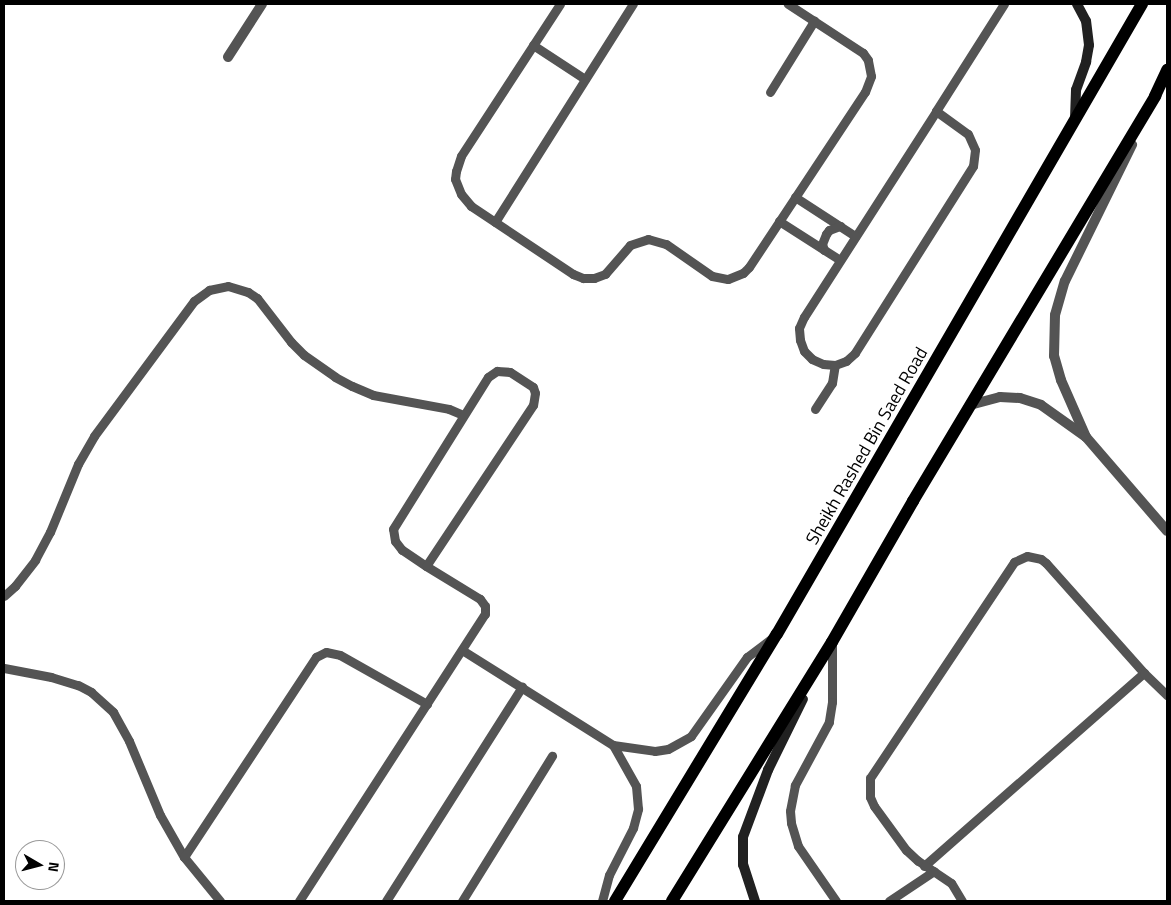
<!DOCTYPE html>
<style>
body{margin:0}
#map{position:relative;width:1171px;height:905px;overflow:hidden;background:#fff;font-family:"Titillium Web",sans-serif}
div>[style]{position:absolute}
.lane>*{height:9px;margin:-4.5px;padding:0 4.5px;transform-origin:4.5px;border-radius:4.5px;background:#545454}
.street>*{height:10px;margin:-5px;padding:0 5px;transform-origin:5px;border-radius:5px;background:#545454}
.secondary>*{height:10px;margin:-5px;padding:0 5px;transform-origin:5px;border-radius:5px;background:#212121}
.primary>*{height:12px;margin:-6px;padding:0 6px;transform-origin:6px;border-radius:6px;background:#000}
span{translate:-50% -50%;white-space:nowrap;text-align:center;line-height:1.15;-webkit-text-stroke:4.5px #fff;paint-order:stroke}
.street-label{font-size:18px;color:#000}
.frame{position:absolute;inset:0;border:5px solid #000;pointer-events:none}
.north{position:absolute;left:15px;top:840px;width:50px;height:50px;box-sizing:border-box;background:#fff;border:1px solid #999;border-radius:50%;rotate:98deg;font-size:14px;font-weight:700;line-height:20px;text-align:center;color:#000}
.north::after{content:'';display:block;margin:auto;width:18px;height:22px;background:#000;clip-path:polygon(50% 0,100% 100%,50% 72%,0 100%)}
</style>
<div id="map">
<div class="lane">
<div style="left:560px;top:4px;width:181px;rotate:123.1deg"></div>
<div style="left:461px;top:156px;width:16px;rotate:108deg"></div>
<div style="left:456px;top:171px;width:8px;rotate:97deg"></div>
<div style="left:455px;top:179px;width:16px;rotate:68deg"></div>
<div style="left:461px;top:194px;width:16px;rotate:50deg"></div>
<div style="left:471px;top:206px;width:123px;rotate:33.7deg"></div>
<div style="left:573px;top:274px;width:11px;rotate:22deg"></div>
<div style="left:583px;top:278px;width:11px"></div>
<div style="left:594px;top:278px;width:12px;rotate:-20deg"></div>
<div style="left:605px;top:274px;width:38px;rotate:-49deg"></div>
<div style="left:630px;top:245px;width:19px;rotate:-18deg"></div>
<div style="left:648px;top:239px;width:19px;rotate:16deg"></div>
<div style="left:666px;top:244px;width:56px;rotate:34.8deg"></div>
<div style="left:712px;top:276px;width:16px;rotate:11deg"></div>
<div style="left:728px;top:279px;width:16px;rotate:-22deg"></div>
<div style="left:743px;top:273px;width:8px;rotate:-45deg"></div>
<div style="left:749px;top:267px;width:210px;rotate:-56.5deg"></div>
<div style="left:865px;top:92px;width:17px;rotate:-69deg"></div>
<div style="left:871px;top:76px;width:16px;rotate:-101deg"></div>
<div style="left:868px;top:60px;width:9px;rotate:-126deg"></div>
<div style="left:863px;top:53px;width:90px;rotate:-146.8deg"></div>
<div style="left:533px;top:45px;width:62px;rotate:33.2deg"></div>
<div style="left:770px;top:92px;width:84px;rotate:-58.2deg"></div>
<div style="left:936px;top:111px;width:39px;rotate:36deg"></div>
<div style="left:968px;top:134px;width:17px;rotate:66deg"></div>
<div style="left:975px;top:150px;width:16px;rotate:97deg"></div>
<div style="left:973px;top:166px;width:221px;rotate:122.3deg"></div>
<div style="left:855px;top:353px;width:12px;rotate:138deg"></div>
<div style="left:846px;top:361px;width:12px;rotate:160deg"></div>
<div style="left:835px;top:365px;width:12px;rotate:-175deg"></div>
<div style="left:823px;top:364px;width:12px;rotate:-156deg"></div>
<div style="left:812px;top:359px;width:11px;rotate:-135deg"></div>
<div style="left:804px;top:351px;width:12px;rotate:-110deg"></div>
<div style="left:800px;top:340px;width:12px;rotate:-95deg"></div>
<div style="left:799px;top:328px;width:12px;rotate:-66deg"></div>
<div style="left:804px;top:317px;width:245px;rotate:-57.3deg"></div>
<div style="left:936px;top:111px;width:127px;rotate:-57.6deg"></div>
<div style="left:795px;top:197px;width:72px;rotate:33deg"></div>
<div style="left:779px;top:221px;width:72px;rotate:32.6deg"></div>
<div style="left:495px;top:222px;width:258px;rotate:-57.7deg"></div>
<div style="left:824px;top:250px;width:6px;rotate:-108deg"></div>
<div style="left:822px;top:244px;width:11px;rotate:-68deg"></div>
<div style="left:826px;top:234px;width:5px;rotate:-53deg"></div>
<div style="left:829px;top:230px;width:12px;rotate:-20deg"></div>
<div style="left:815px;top:409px;width:31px;rotate:-57deg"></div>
<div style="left:832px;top:383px;width:18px;rotate:-81deg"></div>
<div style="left:4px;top:596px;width:15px;rotate:-42deg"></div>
<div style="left:15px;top:586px;width:33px;rotate:-52deg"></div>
<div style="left:35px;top:560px;width:32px;rotate:-62deg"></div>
<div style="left:50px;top:532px;width:74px;rotate:-67.6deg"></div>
<div style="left:78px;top:464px;width:32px;rotate:-60deg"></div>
<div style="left:94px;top:436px;width:168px;rotate:-53.5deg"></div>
<div style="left:194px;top:301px;width:19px;rotate:-36deg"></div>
<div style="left:209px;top:290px;width:19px;rotate:-12deg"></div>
<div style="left:228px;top:286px;width:21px;rotate:17deg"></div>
<div style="left:248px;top:292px;width:11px;rotate:34deg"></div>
<div style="left:257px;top:298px;width:56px;rotate:52.3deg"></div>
<div style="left:291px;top:342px;width:18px;rotate:45deg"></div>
<div style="left:304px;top:355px;width:38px;rotate:35deg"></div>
<div style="left:335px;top:377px;width:19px;rotate:28deg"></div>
<div style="left:352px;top:386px;width:23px;rotate:23deg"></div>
<div style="left:373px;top:395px;width:77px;rotate:10.4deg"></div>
<div style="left:449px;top:409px;width:15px;rotate:23deg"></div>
<div style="left:832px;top:644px;width:58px;rotate:90deg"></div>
<div style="left:832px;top:702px;width:20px;rotate:99deg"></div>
<div style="left:829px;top:722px;width:72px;rotate:118.4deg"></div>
<div style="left:795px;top:785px;width:26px;rotate:101deg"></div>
<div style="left:790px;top:811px;width:12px;rotate:85deg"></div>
<div style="left:791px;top:823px;width:24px;rotate:73deg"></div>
<div style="left:798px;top:846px;width:67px;rotate:55.4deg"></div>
<div style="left:462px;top:650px;width:178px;rotate:32.2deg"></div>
<div style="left:613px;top:745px;width:42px;rotate:8.1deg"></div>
<div style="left:655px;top:751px;width:13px;rotate:-9deg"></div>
<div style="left:668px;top:749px;width:26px;rotate:-29deg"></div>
<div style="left:691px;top:736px;width:97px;rotate:-54.7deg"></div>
<div style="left:747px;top:657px;width:35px;rotate:-37deg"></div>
<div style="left:4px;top:668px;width:48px;rotate:10.8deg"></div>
<div style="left:51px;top:677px;width:28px;rotate:17deg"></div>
<div style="left:78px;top:685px;width:15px;rotate:28deg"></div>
<div style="left:91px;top:692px;width:30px;rotate:42deg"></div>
<div style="left:113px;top:712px;width:33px;rotate:61deg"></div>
<div style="left:129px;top:741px;width:80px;rotate:67.3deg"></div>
<div style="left:160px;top:815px;width:48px;rotate:60.3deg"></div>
<div style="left:184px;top:857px;width:57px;rotate:50.7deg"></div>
<div style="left:184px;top:857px;width:240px;rotate:-56.6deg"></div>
<div style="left:316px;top:657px;width:11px;rotate:-27deg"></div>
<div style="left:326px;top:652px;width:14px;rotate:12deg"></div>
<div style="left:340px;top:655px;width:100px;rotate:29.4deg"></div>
<div style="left:924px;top:866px;width:293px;rotate:-41.3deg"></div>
<div style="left:299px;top:901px;width:342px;rotate:-57.1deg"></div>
<div style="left:485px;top:614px;width:8px;rotate:-90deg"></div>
<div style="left:485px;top:606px;width:9px;rotate:-126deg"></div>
<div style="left:480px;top:599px;width:63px;rotate:-148.6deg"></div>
<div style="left:426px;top:566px;width:29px;rotate:-146deg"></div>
<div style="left:402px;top:550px;width:11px;rotate:-128deg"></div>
<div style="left:395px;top:541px;width:12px;rotate:-99deg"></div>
<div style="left:393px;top:529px;width:179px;rotate:-58deg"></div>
<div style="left:488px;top:377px;width:11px;rotate:-34deg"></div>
<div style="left:497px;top:371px;width:13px;rotate:4deg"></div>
<div style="left:510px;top:372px;width:27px;rotate:33deg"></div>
<div style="left:533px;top:387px;width:6px;rotate:72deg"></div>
<div style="left:535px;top:393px;width:12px;rotate:99deg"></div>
<div style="left:533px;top:405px;width:193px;rotate:123.6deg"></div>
<div style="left:386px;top:901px;width:254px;rotate:-57.6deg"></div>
<div style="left:462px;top:901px;width:171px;rotate:-58.2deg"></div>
<div style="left:602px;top:901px;width:27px;rotate:-75deg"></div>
<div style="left:609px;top:875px;width:53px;rotate:-62.9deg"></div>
<div style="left:633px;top:828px;width:20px;rotate:-75deg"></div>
<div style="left:638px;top:809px;width:23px;rotate:-95deg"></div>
<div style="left:636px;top:786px;width:47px;rotate:-119.3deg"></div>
<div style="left:889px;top:901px;width:54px;rotate:-33.7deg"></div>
<div style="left:962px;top:901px;width:21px;rotate:-121deg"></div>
<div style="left:951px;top:883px;width:40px;rotate:-146deg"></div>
<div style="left:918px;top:861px;width:16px;rotate:-137deg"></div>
<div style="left:906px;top:850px;width:54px;rotate:-126deg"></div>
<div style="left:874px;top:806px;width:10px;rotate:-114deg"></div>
<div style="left:870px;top:797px;width:19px;rotate:-90deg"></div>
<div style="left:870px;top:778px;width:260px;rotate:-56.3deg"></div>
<div style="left:1014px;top:562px;width:14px;rotate:-25deg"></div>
<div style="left:1027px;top:556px;width:14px;rotate:12deg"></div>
<div style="left:1041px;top:559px;width:6px;rotate:39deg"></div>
<div style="left:1046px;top:563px;width:147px;rotate:48.3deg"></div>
<div style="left:1144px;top:673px;width:32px;rotate:44deg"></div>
</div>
<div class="street">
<div style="left:228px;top:57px;width:63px;rotate:-57.3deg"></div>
<div style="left:968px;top:408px;width:4px;rotate:-56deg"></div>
<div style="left:970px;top:405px;width:31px;rotate:-15deg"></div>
<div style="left:1000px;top:397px;width:20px;rotate:3deg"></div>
<div style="left:1020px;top:398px;width:22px;rotate:18deg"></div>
<div style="left:1041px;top:405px;width:55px;rotate:35.4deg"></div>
<div style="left:1086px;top:437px;width:62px;rotate:-113.7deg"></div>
<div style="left:1061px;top:380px;width:25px;rotate:-106deg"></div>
<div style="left:1054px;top:356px;width:41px;rotate:-88.6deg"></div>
<div style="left:1055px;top:315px;width:35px;rotate:-74deg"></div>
<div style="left:1065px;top:281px;width:152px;rotate:-63.8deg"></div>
<div style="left:1086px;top:437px;width:124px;rotate:49.2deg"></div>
</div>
<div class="secondary">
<div style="left:1075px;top:119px;width:29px;rotate:-88deg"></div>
<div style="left:1076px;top:90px;width:30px;rotate:-70deg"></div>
<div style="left:1086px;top:62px;width:17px;rotate:-80deg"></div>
<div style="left:1089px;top:45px;width:24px;rotate:-97deg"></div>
<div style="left:1086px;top:21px;width:19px;rotate:-118deg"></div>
<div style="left:755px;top:901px;width:38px;rotate:-108deg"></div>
<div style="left:743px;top:865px;width:28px;rotate:-90deg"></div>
<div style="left:743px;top:837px;width:72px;rotate:-69.5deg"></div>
<div style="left:768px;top:770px;width:79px;rotate:-63.8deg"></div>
</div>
<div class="primary">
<div style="left:615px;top:901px;width:312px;rotate:-58.8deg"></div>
<div style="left:777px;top:634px;width:728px;rotate:-59.91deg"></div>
<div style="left:672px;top:901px;width:304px;rotate:-58.3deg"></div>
<div style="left:832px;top:642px;width:163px;rotate:-60.1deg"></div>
<div style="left:913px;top:501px;width:472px;rotate:-59.1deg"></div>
<div style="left:1155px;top:96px;width:29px;rotate:-65deg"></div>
</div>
<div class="street-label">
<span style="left:867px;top:446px;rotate:-60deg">Sheikh Rashed Bin Saed Road</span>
</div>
<div class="frame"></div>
<div class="north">N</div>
</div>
